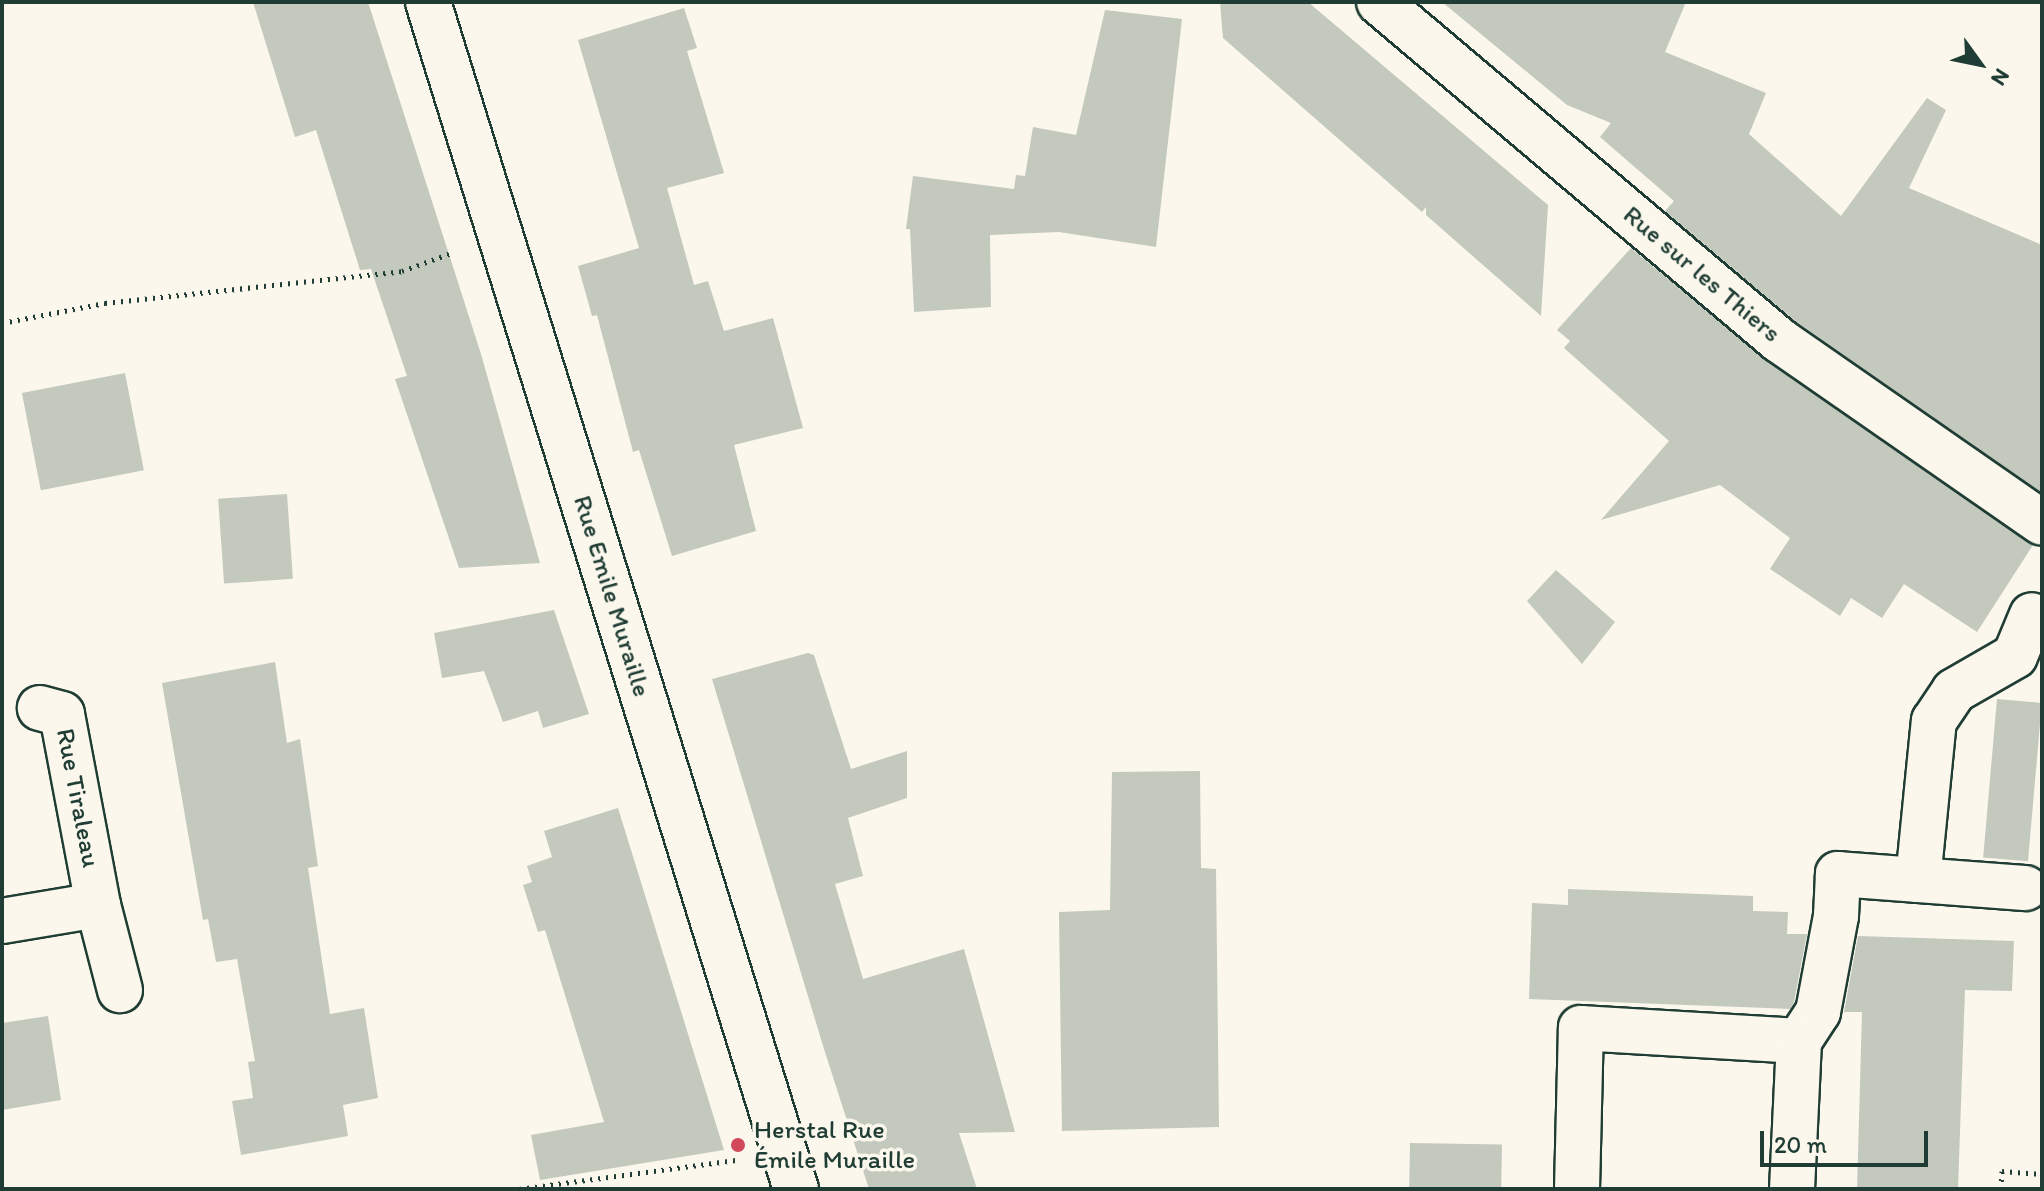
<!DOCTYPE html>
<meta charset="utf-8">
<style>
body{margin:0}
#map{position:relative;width:2044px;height:1191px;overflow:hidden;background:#fbf7ec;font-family:Itim,sans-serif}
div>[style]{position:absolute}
.building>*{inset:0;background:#c4c9be;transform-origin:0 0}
.path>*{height:5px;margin-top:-2.5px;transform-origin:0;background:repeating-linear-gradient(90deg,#1f3d34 0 2px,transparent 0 8px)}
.roads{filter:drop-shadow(2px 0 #1f3d34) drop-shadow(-2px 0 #1f3d34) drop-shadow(0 2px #1f3d34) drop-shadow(0 -2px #1f3d34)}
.minor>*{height:44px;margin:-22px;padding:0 22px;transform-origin:22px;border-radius:22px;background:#fbf7ec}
.dots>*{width:22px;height:22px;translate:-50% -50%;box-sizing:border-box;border:4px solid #fbf7ec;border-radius:50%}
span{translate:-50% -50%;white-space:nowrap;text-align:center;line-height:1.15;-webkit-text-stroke:7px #fbf7ec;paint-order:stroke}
.street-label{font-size:26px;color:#1f3d34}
.poi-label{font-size:26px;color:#1f3d34}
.left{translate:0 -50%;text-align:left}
.frame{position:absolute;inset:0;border:4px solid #1f3d34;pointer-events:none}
.north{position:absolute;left:1940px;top:24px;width:80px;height:80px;-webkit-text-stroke:6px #fbf7ec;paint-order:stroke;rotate:123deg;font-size:22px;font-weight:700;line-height:32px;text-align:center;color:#1f3d34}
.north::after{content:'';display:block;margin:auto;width:28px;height:36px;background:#1f3d34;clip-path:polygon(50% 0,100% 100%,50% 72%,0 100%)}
.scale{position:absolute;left:1760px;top:1131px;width:168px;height:36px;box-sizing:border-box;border:4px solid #1f3d34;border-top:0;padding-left:10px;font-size:24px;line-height:28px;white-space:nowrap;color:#1f3d34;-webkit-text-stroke:6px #fbf7ec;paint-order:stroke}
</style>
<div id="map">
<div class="building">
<div style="clip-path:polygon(253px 2px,368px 2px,481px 354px,540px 563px,459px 568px,395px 379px,407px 376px,371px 269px,360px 270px,316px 130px,295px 137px)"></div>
<div style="clip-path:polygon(1220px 2px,1308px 2px,1548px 205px,1541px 316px,1426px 215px,1426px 207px,1422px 212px,1223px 38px)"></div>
<div style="clip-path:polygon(1442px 2px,1686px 2px,1665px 52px,1766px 93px,1749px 134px,1841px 216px,1927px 98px,1946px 110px,1909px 188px,2042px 245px,2042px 493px,1794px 320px,1665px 211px,1674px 201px,1600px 137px,1611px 123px,1567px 105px)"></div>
<div style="clip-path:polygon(684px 8px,697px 48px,687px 51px,724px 173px,667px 188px,694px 285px,708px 281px,724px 331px,773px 318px,803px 428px,734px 445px,756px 531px,672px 556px,639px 450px,633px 452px,597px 315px,592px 316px,578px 266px,639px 248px,578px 40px)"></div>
<div style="clip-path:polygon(1105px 10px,1182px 19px,1156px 247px,1059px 232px,990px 235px,991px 307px,914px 312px,910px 229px,906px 229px,913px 176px,1014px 189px,1016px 175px,1025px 176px,1033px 127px,1076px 135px)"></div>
<div style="clip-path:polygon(1631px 248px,1765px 360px,2033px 545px,1977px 632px,1904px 584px,1882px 618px,1851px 598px,1840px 616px,1770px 569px,1790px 538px,1720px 485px,1601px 520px,1669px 441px,1564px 348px,1570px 341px,1557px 330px)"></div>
<div style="left:125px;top:373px;width:99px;height:105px;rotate:79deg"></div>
<div style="left:287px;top:494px;width:85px;height:69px;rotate:86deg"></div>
<div style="clip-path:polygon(1556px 570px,1615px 622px,1582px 664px,1527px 601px)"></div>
<div style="clip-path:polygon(554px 610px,589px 714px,543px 728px,538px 711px,503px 722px,484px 671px,442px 678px,434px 633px)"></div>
<div style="clip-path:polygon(808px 653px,814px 655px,851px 769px,907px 751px,907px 798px,848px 818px,863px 876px,835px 884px,863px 979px,964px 949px,1015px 1132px,959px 1133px,977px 1189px,869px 1189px,824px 1049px,712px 679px)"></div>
<div style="clip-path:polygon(275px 662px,287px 743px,300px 739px,318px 866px,308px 868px,330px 1014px,364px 1008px,378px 1098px,343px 1105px,348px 1136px,241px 1155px,232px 1101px,253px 1098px,248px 1062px,255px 1061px,237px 959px,216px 962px,208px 919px,203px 920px,162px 683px)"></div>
<div style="left:1997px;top:699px;width:45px;height:159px;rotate:5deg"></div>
<div style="clip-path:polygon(1200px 771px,1201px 868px,1216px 869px,1219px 1127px,1062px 1131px,1059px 912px,1110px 910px,1112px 772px)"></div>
<div style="clip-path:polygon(618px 808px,724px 1150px,540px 1180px,531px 1135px,604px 1122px,545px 930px,538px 932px,523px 885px,532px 882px,527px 866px,552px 857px,544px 831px)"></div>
<div style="clip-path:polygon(1568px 889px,1753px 896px,1753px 911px,1788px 912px,1787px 934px,1807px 934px,1794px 1002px,1790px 1009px,1529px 999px,1532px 903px,1568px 905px)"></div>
<div style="clip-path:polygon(1858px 936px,2014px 941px,2012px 991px,1965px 990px,1958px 1189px,1857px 1189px,1862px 1012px,1844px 1012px)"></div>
<div style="clip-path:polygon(48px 1016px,61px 1100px,2px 1110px,2px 1023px)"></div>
<div style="left:1410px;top:1143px;width:92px;height:46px;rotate:1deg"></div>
</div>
<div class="path">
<div style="left:2px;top:323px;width:105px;rotate:-11deg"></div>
<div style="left:105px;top:303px;width:299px;rotate:-6.1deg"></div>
<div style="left:402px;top:271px;width:55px;rotate:-20.1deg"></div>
<div style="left:519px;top:1189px;width:219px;rotate:-7.6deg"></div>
<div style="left:2001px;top:1189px;width:18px;rotate:-87deg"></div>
<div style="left:2002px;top:1171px;width:40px;rotate:4.3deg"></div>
</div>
<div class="roads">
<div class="minor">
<div style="left:428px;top:2px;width:1243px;rotate:72.78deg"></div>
<div style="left:1379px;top:2px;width:524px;rotate:40.2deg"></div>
<div style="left:1779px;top:340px;width:320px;rotate:34.8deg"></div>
<div style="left:1918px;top:880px;width:160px;rotate:-84.3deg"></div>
<div style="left:1934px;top:721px;width:36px;rotate:-56deg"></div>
<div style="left:1954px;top:691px;width:70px;rotate:-29.8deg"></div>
<div style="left:2015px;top:656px;width:44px;rotate:-67.5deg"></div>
<div style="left:98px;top:905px;width:88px;rotate:75.5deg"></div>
<div style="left:2px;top:921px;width:97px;rotate:-9.5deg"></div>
<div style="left:98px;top:905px;width:194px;rotate:-100.7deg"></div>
<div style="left:62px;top:714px;width:23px;rotate:-165deg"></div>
<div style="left:1799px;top:1041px;width:35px;rotate:-57deg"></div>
<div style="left:1818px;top:1012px;width:98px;rotate:-79.4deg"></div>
<div style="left:1836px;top:916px;width:42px;rotate:-87.3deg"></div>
<div style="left:1838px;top:874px;width:188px;rotate:4.3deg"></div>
<div style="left:1577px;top:1189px;width:161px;rotate:-88.6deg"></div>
<div style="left:1581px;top:1028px;width:218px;rotate:3.4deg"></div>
<div style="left:1799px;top:1041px;width:148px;rotate:92.7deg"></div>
</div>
</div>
<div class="dots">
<div style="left:738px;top:1145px;background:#d1495b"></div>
</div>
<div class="street-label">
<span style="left:1702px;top:274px;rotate:40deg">Rue sur les Thiers</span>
<span style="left:612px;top:596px;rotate:73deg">Rue Emile Muraille</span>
<span style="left:78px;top:798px;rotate:79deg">Rue Tiraleau</span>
</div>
<div class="poi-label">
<span class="left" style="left:754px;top:1145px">Herstal Rue<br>Émile Muraille</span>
</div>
<div class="frame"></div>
<div class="north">N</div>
<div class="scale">20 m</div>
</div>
